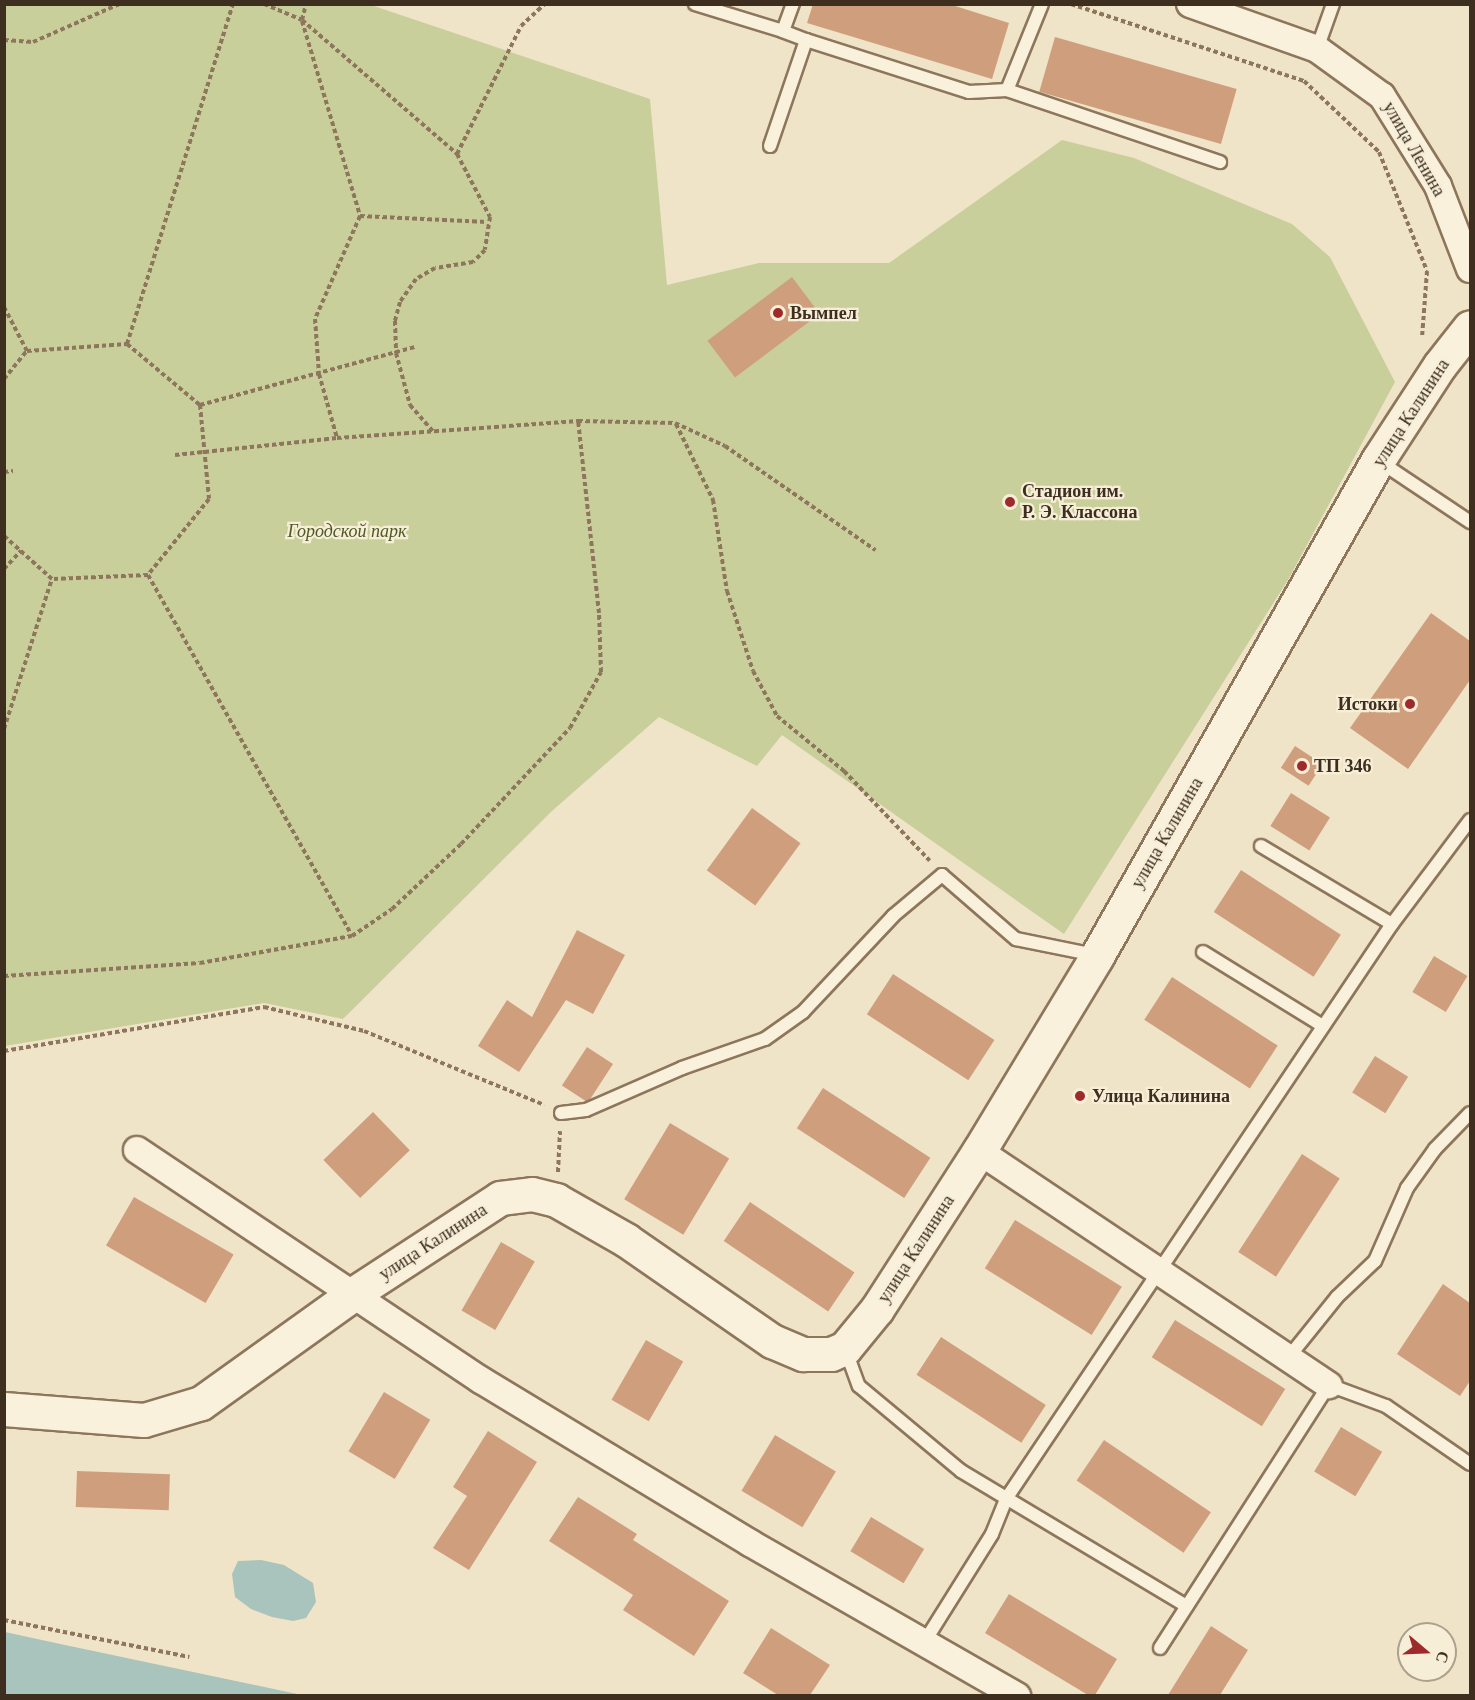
<!DOCTYPE html>
<meta charset="utf-8">
<style>
body{margin:0}
#map{position:relative;width:1475px;height:1700px;overflow:hidden;background:#f0e4c8;font-family:"Times New Roman",serif}
div>[style]{position:absolute}
.green>*{inset:0;background:#c9cf9b}
.water>*{inset:0;background:#a9c4bc}
.building>*{inset:0;background:#cf9f7d;transform-origin:0 0}
.path>*{height:4px;margin-top:-2px;transform-origin:0;background:repeating-linear-gradient(90deg,#8d765c 0 4.5px,transparent 0 7.5px)}
.roads{filter:drop-shadow(2px 0 #8d765c) drop-shadow(-2px 0 #8d765c) drop-shadow(0 2px #8d765c) drop-shadow(0 -2px #8d765c)}
.lane>*{height:12px;margin:-6px;padding:0 6px;transform-origin:6px;border-radius:6px;background:#faf1dc}
.street>*{height:26px;margin:-13px;padding:0 13px;transform-origin:13px;border-radius:13px;background:#faf1dc}
.secondary>*{height:33px;margin:-16.5px;padding:0 16.5px;transform-origin:16.5px;border-radius:16.5px;background:#faf1dc}
.dots>*{width:16px;height:16px;translate:-50% -50%;box-sizing:border-box;border:3px solid #f7eed8;border-radius:50%}
span{translate:-50% -50%;white-space:nowrap;text-align:center;line-height:1.15;-webkit-text-stroke:4.5px #f7eed8;paint-order:stroke}
.street-label{font-size:18px;color:#3d2e20}
.poi-label{font-size:18px;color:#3d2e20;font-weight:700}
.left{translate:0 -50%;text-align:left}
.right{translate:-100% -50%;text-align:right}
.park-label{font-size:18px;color:#4d5a26;font-style:italic}
.frame{position:absolute;inset:0;border:6px solid #3d2e20;pointer-events:none}
.north{position:absolute;left:1397px;top:1622px;width:60px;height:60px;box-sizing:border-box;background:#f7eed8;border:2px solid #ada18e;border-radius:50%;rotate:109deg;font-size:16px;font-weight:700;line-height:24px;text-align:center;color:#3d2e20}
.north::after{content:'';display:block;margin:auto;width:21px;height:27px;background:#9e2a2b;clip-path:polygon(50% 0,100% 100%,50% 72%,0 100%)}
</style>
<div id="map">
<div class="green">
<div style="clip-path:polygon(5px 5px,371px 5px,650px 99px,667px 285px,759px 263px,889px 263px,1062px 140px,1134px 158px,1292px 224px,1330px 257px,1395px 382px,1288px 580px,1064px 934px,782px 735px,757px 766px,659px 717px,552px 811px,343px 1019px,264px 1003px,5px 1046px)"></div>
</div>
<div class="water">
<div style="clip-path:polygon(261px 1560px,284px 1565px,313px 1583px,316px 1602px,306px 1618px,293px 1621px,272px 1617px,251px 1609px,235px 1597px,232px 1574px,238px 1561px)"></div>
<div style="clip-path:polygon(5px 1632px,65px 1645px,302px 1695px,5px 1695px)"></div>
</div>
<div class="building">
<div style="clip-path:polygon(813px 4px,949px 4px,1009px 23px,992px 79px,807px 23px)"></div>
<div style="left:1055px;top:37px;width:189px;height:57px;rotate:16deg"></div>
<div style="left:792px;top:277px;width:46px;height:106px;rotate:53deg"></div>
<div style="clip-path:polygon(1431px 613px,1470px 641px,1470px 680px,1408px 769px,1350px 728px)"></div>
<div style="left:1295px;top:746px;width:33px;height:26px;rotate:33deg"></div>
<div style="left:1291px;top:793px;width:46px;height:39px;rotate:32deg"></div>
<div style="left:752px;top:808px;width:60px;height:77px;rotate:36deg"></div>
<div style="left:1241px;top:870px;width:119px;height:50px;rotate:33deg"></div>
<div style="clip-path:polygon(577px 930px,625px 955px,593px 1014px,566px 1000px,519px 1072px,478px 1046px,507px 1000px,532px 1017px)"></div>
<div style="left:1434px;top:956px;width:39px;height:42px;rotate:31deg"></div>
<div style="left:893px;top:974px;width:121px;height:48px;rotate:33deg"></div>
<div style="left:1172px;top:977px;width:126px;height:51px;rotate:33deg"></div>
<div style="left:587px;top:1047px;width:31px;height:46px;rotate:33deg"></div>
<div style="left:1375px;top:1056px;width:39px;height:43px;rotate:32deg"></div>
<div style="left:823px;top:1088px;width:128px;height:48px;rotate:33deg"></div>
<div style="left:373px;top:1112px;width:53px;height:69px;rotate:46deg"></div>
<div style="left:670px;top:1123px;width:69px;height:89px;rotate:31deg"></div>
<div style="left:1302px;top:1154px;width:45px;height:117px;rotate:33deg"></div>
<div style="left:134px;top:1197px;width:115px;height:56px;rotate:30deg"></div>
<div style="left:750px;top:1202px;width:126px;height:47px;rotate:34deg"></div>
<div style="left:1015px;top:1220px;width:126px;height:57px;rotate:32deg"></div>
<div style="left:501px;top:1242px;width:39px;height:79px;rotate:30deg"></div>
<div style="clip-path:polygon(1443px 1284px,1470px 1303px,1470px 1381px,1460px 1396px,1397px 1354px)"></div>
<div style="left:1175px;top:1320px;width:130px;height:44px;rotate:32deg"></div>
<div style="left:941px;top:1337px;width:125px;height:45px;rotate:33deg"></div>
<div style="left:646px;top:1340px;width:43px;height:69px;rotate:30deg"></div>
<div style="left:384px;top:1392px;width:54px;height:69px;rotate:31deg"></div>
<div style="left:1341px;top:1427px;width:48px;height:52px;rotate:31deg"></div>
<div style="clip-path:polygon(488px 1431px,537px 1462px,469px 1570px,433px 1548px,467px 1496px,453px 1487px)"></div>
<div style="left:775px;top:1435px;width:71px;height:65px;rotate:31deg"></div>
<div style="left:1104px;top:1440px;width:129px;height:49px;rotate:34deg"></div>
<div style="left:77px;top:1471px;width:93px;height:36px;rotate:2deg"></div>
<div style="clip-path:polygon(578px 1497px,637px 1534px,633px 1540px,729px 1601px,694px 1656px,623px 1610px,633px 1595px,549px 1541px)"></div>
<div style="left:871px;top:1517px;width:62px;height:40px;rotate:31deg"></div>
<div style="clip-path:polygon(1009px 1594px,1117px 1659px,1095px 1695px,1088px 1695px,985px 1633px)"></div>
<div style="clip-path:polygon(1211px 1626px,1248px 1650px,1220px 1695px,1168px 1695px)"></div>
<div style="clip-path:polygon(771px 1628px,830px 1665px,810px 1695px,778px 1695px,743px 1673px)"></div>
</div>
<div class="path">
<div style="left:264px;top:4px;width:41px;rotate:22.8deg"></div>
<div style="left:302px;top:20px;width:16px;rotate:-76deg"></div>
<div style="left:1071px;top:4px;width:245px;rotate:18.3deg"></div>
<div style="left:1304px;top:81px;width:103px;rotate:43.4deg"></div>
<div style="left:1379px;top:152px;width:128px;rotate:68deg"></div>
<div style="left:1427px;top:271px;width:66px;rotate:94.3deg"></div>
<div style="left:302px;top:20px;width:205px;rotate:40.8deg"></div>
<div style="left:457px;top:154px;width:71px;rotate:62.4deg"></div>
<div style="left:490px;top:217px;width:33px;rotate:99deg"></div>
<div style="left:485px;top:250px;width:17px;rotate:135deg"></div>
<div style="left:473px;top:262px;width:38px;rotate:171deg"></div>
<div style="left:435px;top:268px;width:22px;rotate:150deg"></div>
<div style="left:416px;top:279px;width:28px;rotate:125deg"></div>
<div style="left:400px;top:302px;width:20px;rotate:105deg"></div>
<div style="left:395px;top:321px;width:32px;rotate:88deg"></div>
<div style="left:396px;top:353px;width:54px;rotate:74.9deg"></div>
<div style="left:410px;top:405px;width:35px;rotate:49deg"></div>
<div style="left:302px;top:21px;width:203px;rotate:73.4deg"></div>
<div style="left:360px;top:216px;width:112px;rotate:113.6deg"></div>
<div style="left:315px;top:319px;width:55px;rotate:85.8deg"></div>
<div style="left:319px;top:374px;width:66px;rotate:74.3deg"></div>
<div style="left:4px;top:40px;width:29px;rotate:4deg"></div>
<div style="left:33px;top:42px;width:94px;rotate:-23.8deg"></div>
<div style="left:457px;top:154px;width:143px;rotate:-63.4deg"></div>
<div style="left:521px;top:26px;width:33px;rotate:-43deg"></div>
<div style="left:360px;top:216px;width:127px;rotate:2.7deg"></div>
<div style="left:4px;top:307px;width:50px;rotate:62.4deg"></div>
<div style="left:127px;top:344px;width:356px;rotate:-72.7deg"></div>
<div style="left:4px;top:379px;width:36px;rotate:-51deg"></div>
<div style="left:27px;top:351px;width:100px;rotate:-4deg"></div>
<div style="left:127px;top:344px;width:95px;rotate:39.9deg"></div>
<div style="left:200px;top:405px;width:94px;rotate:84.5deg"></div>
<div style="left:209px;top:499px;width:97px;rotate:128.8deg"></div>
<div style="left:148px;top:575px;width:96px;rotate:177.6deg"></div>
<div style="left:52px;top:579px;width:64px;rotate:-138.1deg"></div>
<div style="left:200px;top:405px;width:223px;rotate:-15.1deg"></div>
<div style="left:676px;top:424px;width:85px;rotate:64deg"></div>
<div style="left:713px;top:500px;width:92px;rotate:81.3deg"></div>
<div style="left:727px;top:591px;width:84px;rotate:72deg"></div>
<div style="left:753px;top:671px;width:51px;rotate:61.9deg"></div>
<div style="left:777px;top:716px;width:87px;rotate:39.4deg"></div>
<div style="left:844px;top:771px;width:124px;rotate:46.3deg"></div>
<div style="left:175px;top:455px;width:163px;rotate:-6deg"></div>
<div style="left:337px;top:438px;width:242px;rotate:-4deg"></div>
<div style="left:578px;top:421px;width:97px;rotate:1.2deg"></div>
<div style="left:675px;top:423px;width:55px;rotate:24.7deg"></div>
<div style="left:725px;top:446px;width:183px;rotate:34.7deg"></div>
<div style="left:4px;top:472px;width:9px;rotate:-6deg"></div>
<div style="left:4px;top:569px;width:25px;rotate:-47deg"></div>
<div style="left:148px;top:575px;width:415px;rotate:60.5deg"></div>
<div style="left:4px;top:729px;width:157px;rotate:-72.3deg"></div>
<div style="left:4px;top:976px;width:196px;rotate:-3.8deg"></div>
<div style="left:200px;top:963px;width:154px;rotate:-10.1deg"></div>
<div style="left:352px;top:936px;width:48px;rotate:-34deg"></div>
<div style="left:392px;top:909px;width:95px;rotate:-43.3deg"></div>
<div style="left:461px;top:844px;width:159px;rotate:-46.8deg"></div>
<div style="left:570px;top:728px;width:64px;rotate:-61deg"></div>
<div style="left:601px;top:672px;width:59px;rotate:-91.9deg"></div>
<div style="left:599px;top:613px;width:193px;rotate:-96.2deg"></div>
<div style="left:4px;top:1051px;width:264px;rotate:-9.6deg"></div>
<div style="left:264px;top:1007px;width:103px;rotate:13.5deg"></div>
<div style="left:364px;top:1031px;width:195px;rotate:22.3deg"></div>
<div style="left:558px;top:1172px;width:41px;rotate:-87.2deg"></div>
<div style="left:4px;top:1620px;width:189px;rotate:11.3deg"></div>
</div>
<div class="roads">
<div class="lane">
<div style="left:695px;top:4px;width:92px;rotate:17.1deg"></div>
<div style="left:1042px;top:4px;width:93px;rotate:112.1deg"></div>
<div style="left:1007px;top:90px;width:225px;rotate:18.7deg"></div>
<div style="left:806px;top:40px;width:171px;rotate:17.7deg"></div>
<div style="left:969px;top:92px;width:38px;rotate:-3deg"></div>
<div style="left:1317px;top:49px;width:48px;rotate:-70.4deg"></div>
<div style="left:770px;top:146px;width:112px;rotate:-71.2deg"></div>
<div style="left:806px;top:40px;width:25px;rotate:-159deg"></div>
<div style="left:783px;top:31px;width:29px;rotate:-70deg"></div>
<div style="left:1379px;top:461px;width:110px;rotate:33.8deg"></div>
<div style="left:1261px;top:846px;width:152px;rotate:30.8deg"></div>
<div style="left:1203px;top:952px;width:141px;rotate:31.7deg"></div>
<div style="left:561px;top:1113px;width:25px;rotate:-7deg"></div>
<div style="left:586px;top:1110px;width:105px;rotate:-23.6deg"></div>
<div style="left:682px;top:1068px;width:88px;rotate:-19.3deg"></div>
<div style="left:765px;top:1039px;width:47px;rotate:-35.4deg"></div>
<div style="left:803px;top:1012px;width:132px;rotate:-46.8deg"></div>
<div style="left:893px;top:916px;width:64px;rotate:-39.9deg"></div>
<div style="left:942px;top:875px;width:98px;rotate:40.9deg"></div>
<div style="left:1016px;top:939px;width:81px;rotate:11.4deg"></div>
<div style="left:846px;top:1351px;width:37px;rotate:70deg"></div>
<div style="left:859px;top:1386px;width:133px;rotate:39.8deg"></div>
<div style="left:961px;top:1471px;width:263px;rotate:30.9deg"></div>
<div style="left:1288px;top:1358px;width:78px;rotate:-51.2deg"></div>
<div style="left:1337px;top:1297px;width:52px;rotate:-43.5deg"></div>
<div style="left:1375px;top:1261px;width:80px;rotate:-66.3deg"></div>
<div style="left:1407px;top:1188px;width:48px;rotate:-54.3deg"></div>
<div style="left:1435px;top:1149px;width:50px;rotate:-45.8deg"></div>
<div style="left:925px;top:1641px;width:126px;rotate:-57.9deg"></div>
<div style="left:992px;top:1534px;width:38px;rotate:-68deg"></div>
<div style="left:1006px;top:1499px;width:693px;rotate:-56.13deg"></div>
<div style="left:1392px;top:924px;width:130px;rotate:-53.1deg"></div>
<div style="left:1160px;top:1648px;width:313px;rotate:-57.3deg"></div>
<div style="left:1329px;top:1385px;width:61px;rotate:20.2deg"></div>
<div style="left:1386px;top:1406px;width:102px;rotate:34.6deg"></div>
</div>
<div class="street">
<div style="left:1190px;top:4px;width:135px;rotate:19.5deg"></div>
<div style="left:1317px;top:49px;width:80px;rotate:35.9deg"></div>
<div style="left:1382px;top:96px;width:106px;rotate:58.1deg"></div>
<div style="left:1438px;top:186px;width:89px;rotate:68.9deg"></div>
<div style="left:137px;top:1150px;width:414px;rotate:33.8deg"></div>
<div style="left:481px;top:1380px;width:315px;rotate:31.2deg"></div>
<div style="left:750px;top:1543px;width:308px;rotate:29.8deg"></div>
<div style="left:979px;top:1151px;width:421px;rotate:33.8deg"></div>
</div>
<div class="secondary">
<div style="left:4px;top:1409px;width:140px;rotate:4.5deg"></div>
<div style="left:144px;top:1420px;width:59px;rotate:-16.6deg"></div>
<div style="left:201px;top:1403px;width:187px;rotate:-35.6deg"></div>
<div style="left:353px;top:1294px;width:176px;rotate:-33.1deg"></div>
<div style="left:500px;top:1198px;width:32px;rotate:-7deg"></div>
<div style="left:532px;top:1194px;width:25px;rotate:14deg"></div>
<div style="left:556px;top:1200px;width:81px;rotate:29.7deg"></div>
<div style="left:626px;top:1240px;width:178px;rotate:34.7deg"></div>
<div style="left:772px;top:1341px;width:34px;rotate:23deg"></div>
<div style="left:803px;top:1354px;width:28px"></div>
<div style="left:831px;top:1354px;width:15px;rotate:-23deg"></div>
<div style="left:845px;top:1348px;width:50px;rotate:-50.6deg"></div>
<div style="left:877px;top:1309px;width:188px;rotate:-57.2deg"></div>
<div style="left:979px;top:1151px;width:228px;rotate:-58.8deg"></div>
<div style="left:1097px;top:956px;width:570px;rotate:-60.47deg"></div>
<div style="left:1378px;top:460px;width:113px;rotate:-56.9deg"></div>
<div style="left:1440px;top:365px;width:48px;rotate:-51.7deg"></div>
</div>
</div>
<div class="dots">
<div style="left:778px;top:313px;background:#9e2a2b"></div>
<div style="left:1010px;top:502px;background:#9e2a2b"></div>
<div style="left:1410px;top:704px;background:#9e2a2b"></div>
<div style="left:1302px;top:766px;background:#9e2a2b"></div>
<div style="left:1080px;top:1096px;background:#9e2a2b"></div>
</div>
<div class="street-label">
<span style="left:1414px;top:149px;rotate:60deg">улица Ленина</span>
<span style="left:1411px;top:413px;rotate:-57deg">улица Калинина</span>
<span style="left:1167px;top:833px;rotate:-60deg">улица Калинина</span>
<span style="left:433px;top:1242px;rotate:-33deg">улица Калинина</span>
<span style="left:916px;top:1249px;rotate:-57deg">улица Калинина</span>
</div>
<div class="poi-label">
<span class="left" style="left:790px;top:313px">Вымпел</span>
<span class="left" style="left:1022px;top:502px">Стадион им.<br>Р. Э. Классона</span>
<span class="right" style="left:1398px;top:704px">Истоки</span>
<span class="left" style="left:1314px;top:766px">ТП 346</span>
<span class="left" style="left:1092px;top:1096px">Улица Калинина</span>
</div>
<div class="park-label">
<span style="left:347px;top:531px">Городской парк</span>
</div>
<div class="frame"></div>
<div class="north">С</div>
</div>
